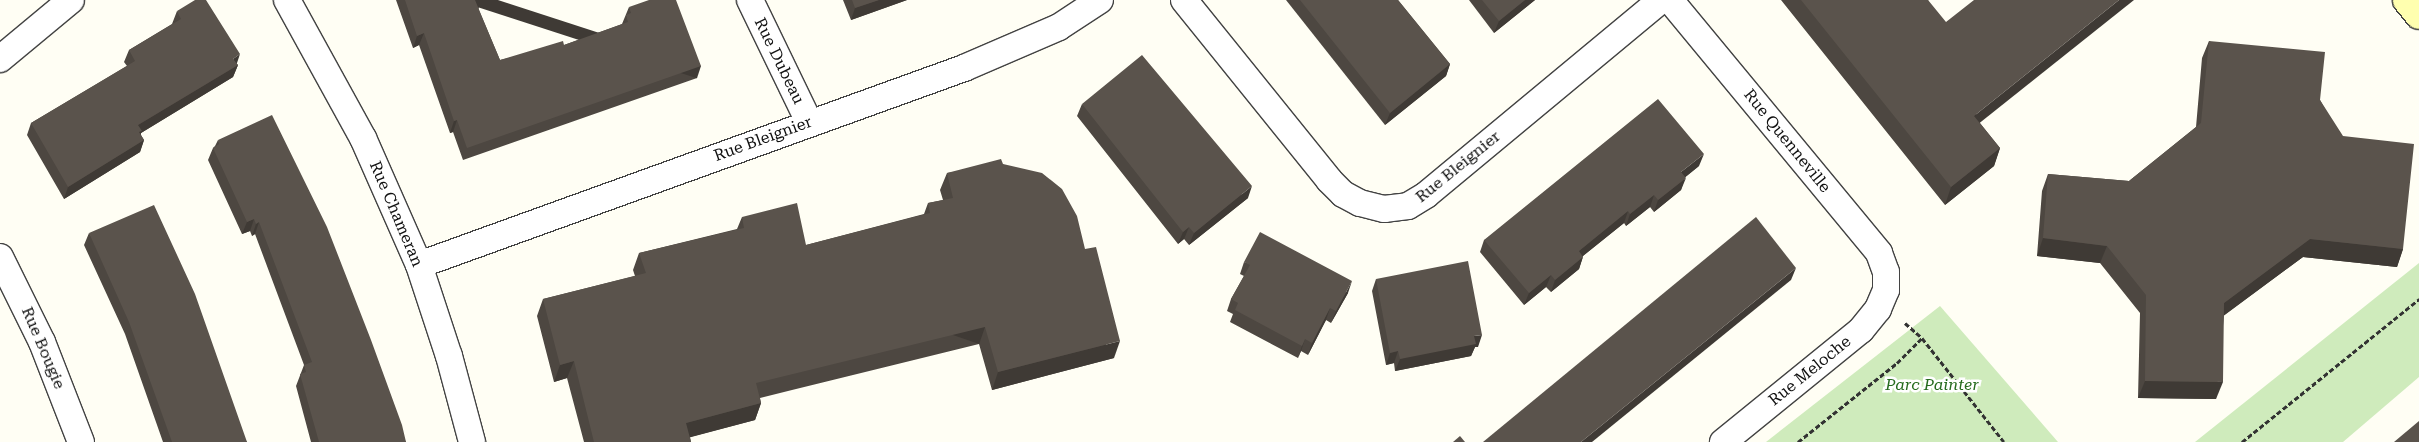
<!DOCTYPE html>
<style>
body{margin:0}
#map{position:relative;width:2419px;height:442px;overflow:hidden;background:#fffef4;font-family:"Roboto Serif",serif}
div>[style]{position:absolute}
.green>*{inset:0;background:#cfebbc}
.path>*{height:3px;margin-top:-1.5px;transform-origin:0;background:repeating-linear-gradient(90deg,#323232 0 5px,transparent 0 7.5px)}
.roads{filter:drop-shadow(1px 0 #434343) drop-shadow(-1px 0 #434343) drop-shadow(0 1px #434343) drop-shadow(0 -1px #434343)}
.street>*{height:26px;margin:-13px;padding:0 13px;transform-origin:13px;border-radius:13px;background:#fff}
.secondary>*{height:28px;margin:-14px;padding:0 14px;transform-origin:14px;border-radius:14px;background:#ffffaf}
.wall>*{inset:0;background:#4d4741}
.shaded-wall>*{inset:0;background:#3f3a35;transform-origin:0 0}
.building>*{inset:0;background:#5a534c}
span{translate:-50% -50%;white-space:nowrap;text-align:center;line-height:1.15;-webkit-text-stroke:5px #fff;paint-order:stroke}
.street-label{font-size:16px;color:#101010}
.park-label{font-size:16px;color:#266b1e;font-style:italic}
</style>
<div id="map">
<div class="green">
<div style="clip-path:polygon(2419px 263px,2419px 377px,2343px 442px,2195px 442px)"></div>
<div style="clip-path:polygon(1940px 306px,2058px 442px,1766px 442px)"></div>
</div>
<div class="path">
<div style="left:1905px;top:323px;width:23px;rotate:41deg"></div>
<div style="left:1922px;top:338px;width:132px;rotate:51.7deg"></div>
<div style="left:1798px;top:442px;width:127px;rotate:-38.6deg"></div>
<div style="left:1897px;top:363px;width:35px;rotate:-45deg"></div>
<div style="left:2242px;top:442px;width:228px;rotate:-38.9deg"></div>
</div>
<div class="roads">
<div class="street">
<div style="left:287px;top:0;width:158px;rotate:61.2deg"></div>
<div style="left:363px;top:138px;width:139px;rotate:66.2deg"></div>
<div style="left:419px;top:265px;width:96px;rotate:71.8deg"></div>
<div style="left:449px;top:356px;width:89px;rotate:75deg"></div>
<div style="left:750px;top:0;width:136px;rotate:64.2deg"></div>
<div style="left:1184px;top:0;width:231px;rotate:51.1deg"></div>
<div style="left:1329px;top:180px;width:20px;rotate:45deg"></div>
<div style="left:1343px;top:194px;width:19px;rotate:28deg"></div>
<div style="left:1360px;top:203px;width:25px;rotate:14deg"></div>
<div style="left:1384px;top:209px;width:24px;rotate:-7deg"></div>
<div style="left:1408px;top:206px;width:21px;rotate:-31deg"></div>
<div style="left:1426px;top:195px;width:305px;rotate:-39.7deg"></div>
<div style="left:1670px;top:0;width:328px;rotate:50.4deg"></div>
<div style="left:1879px;top:253px;width:20px;rotate:70deg"></div>
<div style="left:1886px;top:272px;width:18px;rotate:90deg"></div>
<div style="left:1886px;top:290px;width:21px;rotate:113deg"></div>
<div style="left:1878px;top:309px;width:27px;rotate:129deg"></div>
<div style="left:1861px;top:330px;width:178px;rotate:140.9deg"></div>
<div style="left:0;top:59px;width:92px;rotate:-39.7deg"></div>
<div style="left:0;top:257px;width:95px;rotate:63.7deg"></div>
<div style="left:42px;top:342px;width:107px;rotate:68.7deg"></div>
<div style="left:419px;top:265px;width:580px;rotate:-19.87deg"></div>
<div style="left:964px;top:68px;width:103px;rotate:-23.3deg"></div>
<div style="left:1059px;top:27px;width:49px;rotate:-33.4deg"></div>
</div>
<div class="secondary">
<div style="left:2407px;top:0;width:19px;rotate:51deg"></div>
</div>
</div>
<div class="wall">
<div style="clip-path:polygon(396px 0,481px 0,478px 8px,500px 60px,564px 45px,622px 24px,629px 7px,697px 78px,463px 160px,453px 132px,450px 133px,419px 45px,413px 48px)"></div>
<div style="clip-path:polygon(843px 0,907px 0,851px 20px)"></div>
<div style="clip-path:polygon(1286px 0,1398px 0,1450px 64px,1446px 76px,1385px 125px)"></div>
<div style="clip-path:polygon(1469px 0,1535px 0,1494px 33px)"></div>
<div style="clip-path:polygon(1781px 0,1928px 0,1980px 123px,2000px 148px,1994px 166px,1945px 205px)"></div>
<div style="clip-path:polygon(177px 11px,237px 64px,238px 65px,233px 77px,141px 133px,141px 135px,144px 140px,140px 152px,64px 199px,27px 135px,31px 123px,127px 66px,124px 62px,129px 50px,172px 24px)"></div>
<div style="clip-path:polygon(2209px 41px,2320px 100px,2403px 249px,2397px 267px,2303px 257px,2224px 315px,2216px 399px,2138px 398px,2140px 313px,2100px 263px,2037px 256px,2042px 191px,2048px 174px,2129px 181px,2196px 127px,2202px 58px)"></div>
<div style="clip-path:polygon(1082px 104px,1248px 198px,1189px 245px,1184px 239px,1178px 244px,1077px 116px)"></div>
<div style="clip-path:polygon(218px 140px,406px 442px,311px 442px,296px 386px,304px 365px,255px 234px,252px 236px,250px 231px,242px 234px,208px 160px,213px 148px,215px 146px)"></div>
<div style="clip-path:polygon(1003px 164px,1114px 358px,992px 390px,979px 344px,760px 398px,761px 403px,755px 420px,690px 437px,691px 442px,584px 442px,567px 378px,554px 382px,537px 316px,543px 299px,635px 276px,633px 270px,639px 253px,737px 229px,742px 217px,806px 245px,924px 214px,928px 203px,943px 200px,940px 190px,947px 173px)"></div>
<div style="clip-path:polygon(1699px 166px,1685px 177px,1681px 190px,1654px 212px,1650px 207px,1626px 226px,1624px 223px,1583px 256px,1579px 269px,1551px 292px,1546px 287px,1524px 305px,1480px 252px,1484px 240px)"></div>
<div style="clip-path:polygon(89px 233px,247px 442px,163px 442px,125px 334px,84px 245px)"></div>
<div style="clip-path:polygon(1244px 262px,1348px 293px,1331px 323px,1326px 320px,1308px 355px,1301px 351px,1298px 358px,1230px 322px,1233px 314px,1227px 311px,1231px 299px,1244px 276px,1240px 274px)"></div>
<div style="clip-path:polygon(1376px 279px,1478px 347px,1475px 347px,1471px 356px,1395px 371px,1394px 363px,1386px 365px,1372px 291px)"></div>
</div>
<div class="shaded-wall">
<div style="clip-path:polygon(475px 0,481px 0,478px 10px)"></div>
<div style="clip-path:polygon(879px 0,907px 0,851px 20px,855px 8px)"></div>
<div style="clip-path:polygon(1525px 0,1535px 0,1494px 33px,1499px 21px)"></div>
<div style="clip-path:polygon(2119px 0,2134px 0,1967px 133px,1974px 116px)"></div>
<div style="clip-path:polygon(424px 33px,419px 45px,413px 48px,417px 36px)"></div>
<div style="clip-path:polygon(240px 54px,236px 66px,233px 59px)"></div>
<div style="clip-path:polygon(1450px 64px,1446px 76px,1385px 125px,1390px 113px)"></div>
<div style="clip-path:polygon(238px 65px,233px 77px,141px 133px,137px 143px,138px 125px)"></div>
<div style="left:701px;top:66px;width:13px;height:248px;rotate:108deg"></div>
<div style="clip-path:polygon(457px 120px,453px 132px,450px 133px,454px 121px)"></div>
<div style="clip-path:polygon(144px 140px,140px 152px,64px 199px,68px 187px)"></div>
<div style="clip-path:polygon(2000px 148px,1994px 166px,1945px 205px,1951px 187px)"></div>
<div style="clip-path:polygon(1704px 154px,1699px 166px,1677px 184px,1681px 172px)"></div>
<div style="clip-path:polygon(1686px 178px,1681px 190px,1654px 212px,1658px 200px)"></div>
<div style="clip-path:polygon(1252px 186px,1248px 198px,1189px 245px,1194px 233px)"></div>
<div style="clip-path:polygon(1654px 195px,1650px 207px,1626px 226px,1630px 214px)"></div>
<div style="clip-path:polygon(1628px 211px,1624px 223px,1574px 263px,1579px 251px)"></div>
<div style="clip-path:polygon(254px 219px,250px 231px,242px 234px,247px 222px)"></div>
<div style="clip-path:polygon(259px 222px,255px 234px,252px 236px,256px 224px)"></div>
<div style="clip-path:polygon(1189px 227px,1184px 239px,1178px 244px,1183px 232px)"></div>
<div style="clip-path:polygon(2043px 238px,2107px 246px,2100px 263px,2037px 256px)"></div>
<div style="clip-path:polygon(2310px 239px,2403px 249px,2397px 267px,2303px 257px,2218px 320px,2224px 303px)"></div>
<div style="clip-path:polygon(1583px 257px,1579px 269px,1551px 292px,1555px 280px)"></div>
<div style="clip-path:polygon(1796px 268px,1791px 280px,1592px 442px,1581px 442px)"></div>
<div style="clip-path:polygon(1551px 275px,1546px 287px,1524px 305px,1529px 293px)"></div>
<div style="clip-path:polygon(1352px 281px,1348px 293px,1331px 323px,1336px 311px)"></div>
<div style="clip-path:polygon(1330px 308px,1326px 320px,1308px 355px,1312px 343px)"></div>
<div style="left:985px;top:327px;width:18px;height:236px;rotate:109deg"></div>
<div style="clip-path:polygon(1482px 335px,1478px 347px,1475px 347px,1471px 356px,1395px 371px,1400px 359px,1474px 336px)"></div>
<div style="clip-path:polygon(1305px 339px,1301px 351px,1298px 358px,1302px 346px)"></div>
<div style="clip-path:polygon(1120px 341px,1114px 358px,992px 390px,998px 372px)"></div>
<div style="clip-path:polygon(1398px 351px,1394px 363px,1386px 365px,1390px 353px)"></div>
<div style="clip-path:polygon(574px 361px,567px 378px,554px 382px,560px 365px)"></div>
<div style="clip-path:polygon(2145px 381px,2223px 382px,2216px 399px,2138px 398px)"></div>
<div style="clip-path:polygon(761px 403px,755px 420px,680px 440px,686px 423px)"></div>
</div>
<div class="building">
<div style="clip-path:polygon(195px 0,206px 0,240px 54px,233px 59px,238px 65px,138px 125px,142px 131px,139px 132px,144px 140px,68px 187px,31px 123px,135px 61px,129px 50px,181px 19px,177px 11px)"></div>
<div style="clip-path:polygon(405px 0,476px 0,475px 0,500px 60px,563px 41px,564px 45px,628px 22px,626px 15px,631px 13px,629px 7px,649px 0,676px 0,701px 66px,467px 148px,457px 120px,454px 121px,424px 33px,417px 36px)"></div>
<div style="clip-path:polygon(852px 0,879px 0,855px 8px)"></div>
<div style="clip-path:polygon(1300px 0,1398px 0,1450px 64px,1390px 113px)"></div>
<div style="clip-path:polygon(1482px 0,1525px 0,1499px 21px)"></div>
<div style="clip-path:polygon(1801px 0,1928px 0,1946px 22px,1974px 0,2119px 0,1974px 116px,2000px 148px,1951px 187px)"></div>
<div style="clip-path:polygon(2209px 41px,2325px 52px,2320px 100px,2343px 136px,2414px 144px,2403px 249px,2310px 239px,2224px 303px,2223px 382px,2145px 381px,2146px 295px,2107px 246px,2043px 238px,2048px 174px,2129px 181px,2201px 123px)"></div>
<div style="clip-path:polygon(1142px 55px,1252px 186px,1194px 233px,1189px 227px,1183px 232px,1082px 104px)"></div>
<div style="clip-path:polygon(1658px 99px,1704px 154px,1681px 172px,1686px 178px,1658px 200px,1654px 195px,1630px 214px,1628px 211px,1579px 251px,1583px 257px,1555px 280px,1551px 275px,1529px 293px,1484px 240px)"></div>
<div style="clip-path:polygon(272px 115px,327px 227px,371px 340px,402px 425px,406px 442px,319px 442px,300px 374px,306px 372px,304px 365px,312px 362px,259px 222px,256px 224px,254px 219px,247px 222px,213px 148px,219px 144px,218px 140px)"></div>
<div style="clip-path:polygon(1001px 159px,1003px 164px,1042px 173px,1062px 189px,1077px 216px,1085px 249px,1096px 247px,1120px 341px,998px 372px,985px 327px,756px 383px,761px 403px,686px 423px,691px 442px,594px 442px,574px 361px,560px 365px,543px 299px,646px 273px,639px 253px,744px 228px,742px 217px,797px 203px,806px 245px,930px 213px,928px 203px,953px 198px,947px 173px)"></div>
<div style="clip-path:polygon(154px 205px,195px 294px,247px 442px,172px 442px,129px 322px,89px 233px)"></div>
<div style="clip-path:polygon(1756px 217px,1796px 268px,1581px 442px,1483px 442px)"></div>
<div style="clip-path:polygon(1260px 232px,1352px 281px,1336px 311px,1330px 308px,1312px 343px,1305px 339px,1302px 346px,1235px 310px,1238px 303px,1231px 299px,1250px 265px,1244px 262px)"></div>
<div style="clip-path:polygon(1468px 261px,1482px 335px,1474px 336px,1476px 344px,1400px 359px,1398px 351px,1390px 353px,1376px 279px)"></div>
<div style="clip-path:polygon(2419px 421px,2419px 442px,2394px 442px)"></div>
<div style="clip-path:polygon(1460px 436px,1465px 442px,1453px 442px)"></div>
</div>
<div class="street-label">
<span style="left:779px;top:61px;rotate:64deg">Rue Dubeau</span>
<span style="left:763px;top:139px;rotate:-20deg">Rue Bleignier</span>
<span style="left:1787px;top:141px;rotate:51deg">Rue Quenneville</span>
<span style="left:1458px;top:167px;rotate:-39deg">Rue Bleignier</span>
<span style="left:396px;top:214px;rotate:67deg">Rue Chameran</span>
<span style="left:43px;top:348px;rotate:67deg">Rue Bougie</span>
<span style="left:1810px;top:371px;rotate:-39deg">Rue Meloche</span>
</div>
<div class="park-label">
<span style="left:1932px;top:385px">Parc Painter</span>
</div>
</div>
